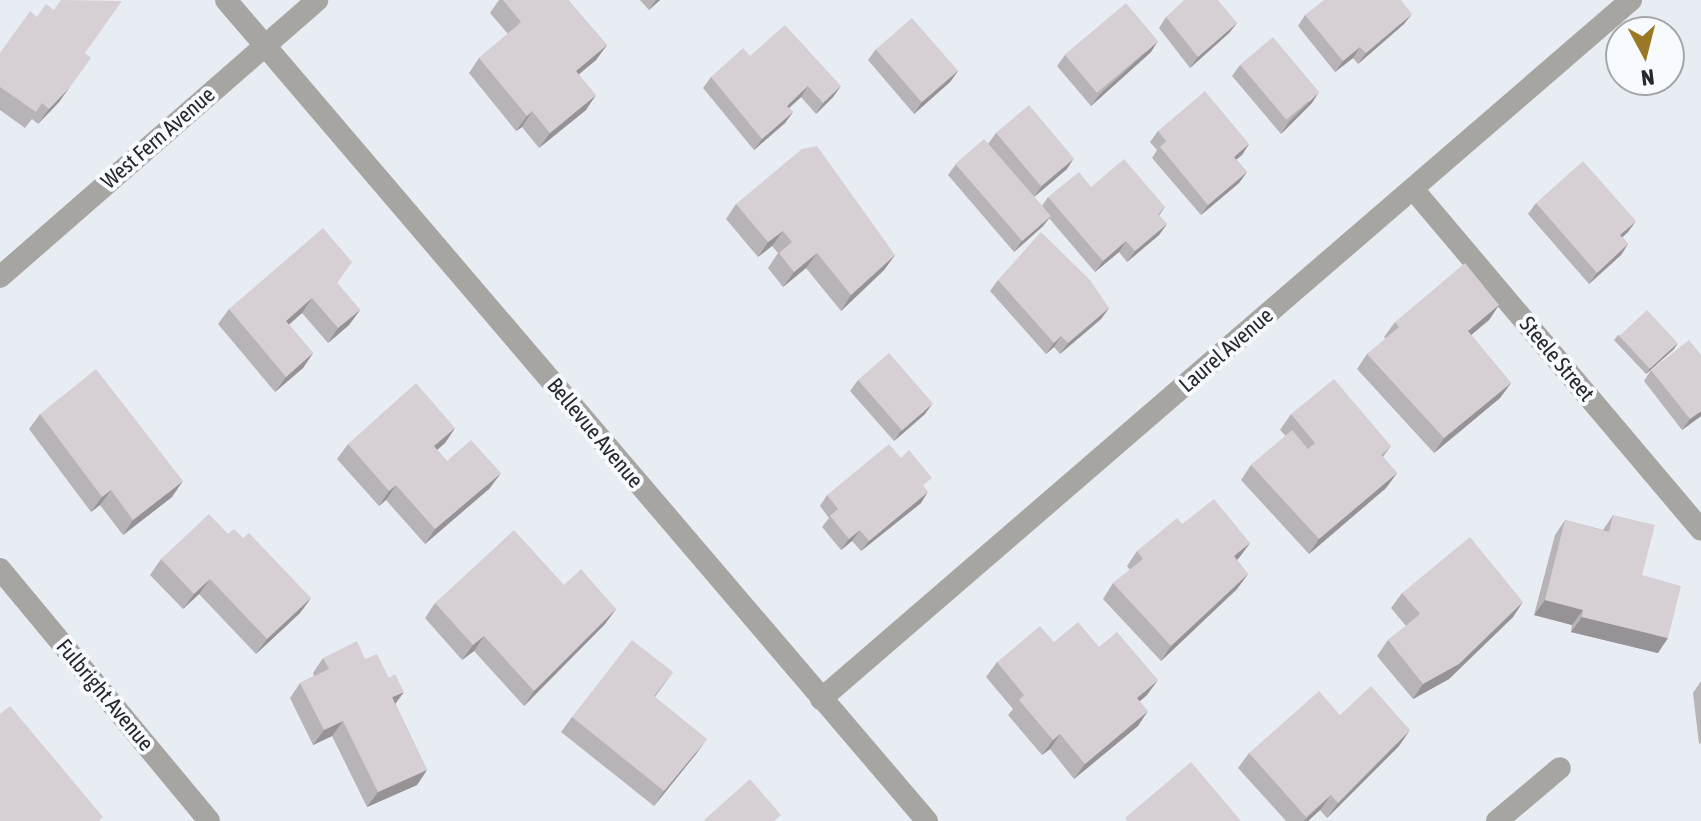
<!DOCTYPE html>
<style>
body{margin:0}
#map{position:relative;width:1701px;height:821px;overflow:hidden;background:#e8edf3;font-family:"Asap Condensed",sans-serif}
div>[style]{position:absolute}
.minor>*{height:22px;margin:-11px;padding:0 11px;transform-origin:11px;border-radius:11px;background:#a6a5a2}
.tertiary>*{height:22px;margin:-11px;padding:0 11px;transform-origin:11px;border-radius:11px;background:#a6a5a2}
.wall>*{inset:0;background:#b8b3b7}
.shaded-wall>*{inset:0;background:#969295}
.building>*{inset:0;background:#d6d0d5;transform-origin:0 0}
span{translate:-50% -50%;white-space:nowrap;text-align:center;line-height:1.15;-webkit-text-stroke:8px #f7fafe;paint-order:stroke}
.street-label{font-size:22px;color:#27282b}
.north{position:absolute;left:1605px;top:16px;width:80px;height:80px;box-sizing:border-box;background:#f7fafe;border:2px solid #a4a6aa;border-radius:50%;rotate:173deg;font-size:22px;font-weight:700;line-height:32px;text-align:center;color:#27282b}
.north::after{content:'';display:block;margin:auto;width:28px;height:36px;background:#9b7823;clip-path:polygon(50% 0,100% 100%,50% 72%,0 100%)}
</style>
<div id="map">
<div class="minor">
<div style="left:226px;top:0;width:1080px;rotate:49.51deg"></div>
<div style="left:1413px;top:189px;width:446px;rotate:49.8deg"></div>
<div style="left:0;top:569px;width:327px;rotate:50.3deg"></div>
<div style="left:821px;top:699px;width:1070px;rotate:-40.79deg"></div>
<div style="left:1497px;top:821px;width:82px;rotate:-40.1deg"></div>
</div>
<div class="tertiary">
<div style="left:0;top:277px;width:421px;rotate:-41.1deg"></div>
</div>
<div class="wall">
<div style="clip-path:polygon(499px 0,568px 0,607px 45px,596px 60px,579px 74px,586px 110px,539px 148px,522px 127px,516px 131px,469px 73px,479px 58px,508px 34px,490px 13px)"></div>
<div style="clip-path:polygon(640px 0,660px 0,649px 10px)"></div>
<div style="clip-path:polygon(1305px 15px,1404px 24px,1358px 64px,1353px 58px,1335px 72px,1298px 26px)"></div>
<div style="clip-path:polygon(1166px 17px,1237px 23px,1229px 33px,1190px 68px,1159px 28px)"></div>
<div style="clip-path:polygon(876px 49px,958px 71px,950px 82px,914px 114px,868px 60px)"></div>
<div style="clip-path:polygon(1151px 52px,1091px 106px,1057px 66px,1065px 55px)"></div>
<div style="clip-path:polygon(0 53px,85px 53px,59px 102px,38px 124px,32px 119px,25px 128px,0 110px)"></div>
<div style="clip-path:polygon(750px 56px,841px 86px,833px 97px,816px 114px,801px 97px,789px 108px,793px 112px,785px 123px,754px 150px,703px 88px,711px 77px)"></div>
<div style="clip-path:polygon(1240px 65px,1312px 103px,1281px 134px,1232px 76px)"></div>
<div style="clip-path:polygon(1158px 131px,1249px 144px,1242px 155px,1236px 159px,1247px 172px,1239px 183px,1201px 215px,1152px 158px,1157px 150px,1150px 142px)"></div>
<div style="clip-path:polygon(996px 133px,1067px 169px,1034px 197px,1042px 206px,1048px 197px,1091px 187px,1165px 207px,1159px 216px,1167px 224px,1159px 235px,1127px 262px,1119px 252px,1095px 272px,1049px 218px,1043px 226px,1014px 252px,948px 175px,956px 164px,988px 144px)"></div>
<div style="clip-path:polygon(1536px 203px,1628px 232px,1622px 237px,1628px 244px,1621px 255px,1589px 284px,1528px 214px)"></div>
<div style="clip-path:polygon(736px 204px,895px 255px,884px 270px,841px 311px,806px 268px,783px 287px,768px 268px,778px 253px,772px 246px,758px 257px,726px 219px)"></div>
<div style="clip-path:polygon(998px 280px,1109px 308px,1101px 319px,1060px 354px,1054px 347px,1046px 354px,990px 291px)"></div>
<div style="clip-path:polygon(337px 283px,360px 310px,349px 325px,328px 343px,302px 313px,289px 325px,313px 353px,303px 368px,275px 392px,218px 324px,229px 309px)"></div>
<div style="clip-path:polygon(1499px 305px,1489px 320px,1471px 335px,1511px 383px,1500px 398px,1434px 453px,1357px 369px,1367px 354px,1386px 339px,1384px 337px,1395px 322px)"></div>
<div style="clip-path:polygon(1618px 335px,1674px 349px,1646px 374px,1614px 340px)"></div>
<div style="clip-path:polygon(1651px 370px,1701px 416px,1682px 430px,1644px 381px)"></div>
<div style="clip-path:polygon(858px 380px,925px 414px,894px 441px,850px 391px)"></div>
<div style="clip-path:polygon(40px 414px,172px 497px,123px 535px,100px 505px,91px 512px,29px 429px)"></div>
<div style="clip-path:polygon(1291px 414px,1391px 446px,1383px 457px,1397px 473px,1386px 488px,1309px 554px,1241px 480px,1251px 465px,1286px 436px,1280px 430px)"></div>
<div style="clip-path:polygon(455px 428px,445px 443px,437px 450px,447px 461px,490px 488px,425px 544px,386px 500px,379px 506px,337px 459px,348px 444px)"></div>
<div style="clip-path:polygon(925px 488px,921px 503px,861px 551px,852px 541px,841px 550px,822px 527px,829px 518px,820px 506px,827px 495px)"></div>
<div style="clip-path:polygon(1613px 515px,1642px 575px,1658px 653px,1571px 632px,1572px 625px,1534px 615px,1555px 535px,1565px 520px,1603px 530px)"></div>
<div style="clip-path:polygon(1182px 524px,1250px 543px,1237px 560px,1248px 574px,1237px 589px,1161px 661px,1103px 599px,1113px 583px,1130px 570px,1127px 566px,1137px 551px)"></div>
<div style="clip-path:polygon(228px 534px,243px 538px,311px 598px,300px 613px,256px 654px,199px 594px,183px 609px,150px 575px,161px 559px)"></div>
<div style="clip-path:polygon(564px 585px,616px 609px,605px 624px,524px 706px,474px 651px,462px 660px,425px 618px,435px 603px)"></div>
<div style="clip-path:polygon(1402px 593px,1513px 617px,1449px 679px,1413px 699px,1377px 656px,1388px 640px,1406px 626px,1391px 608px)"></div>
<div style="clip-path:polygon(1054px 642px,1099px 647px,1147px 695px,1140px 701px,1138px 726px,1074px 779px,1050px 749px,1042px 755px,1008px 715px,1013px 709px,986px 677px,997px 662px)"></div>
<div style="clip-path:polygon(323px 658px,365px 659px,395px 703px,427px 770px,417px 785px,367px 807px,332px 736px,313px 745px,290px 698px,300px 683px,314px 676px,313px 673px)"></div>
<div style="clip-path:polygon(673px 672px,655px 697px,696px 754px,654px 806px,561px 732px,572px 717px)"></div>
<div style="clip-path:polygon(1701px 681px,1701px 743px,1699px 744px,1693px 693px)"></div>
<div style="clip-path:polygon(1340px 715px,1399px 746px,1327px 818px,1320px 810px,1308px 821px,1286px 821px,1238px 768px,1249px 753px)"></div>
</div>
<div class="shaded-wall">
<div style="clip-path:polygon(656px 0,660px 0,649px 10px)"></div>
<div style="clip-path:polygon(1412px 14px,1404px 24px,1358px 64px,1366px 53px)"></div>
<div style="clip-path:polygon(1237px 23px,1229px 33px,1190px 68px,1198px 57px)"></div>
<div style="clip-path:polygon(1158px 41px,1151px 52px,1091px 106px,1099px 95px)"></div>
<div style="clip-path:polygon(607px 45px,596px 60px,565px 86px,576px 71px)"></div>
<div style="clip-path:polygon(1360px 47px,1353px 58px,1335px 72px,1343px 61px)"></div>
<div style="clip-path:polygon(958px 71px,950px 82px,914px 114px,921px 103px)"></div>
<div style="clip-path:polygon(808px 86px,801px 97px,779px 117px,787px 106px)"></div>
<div style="clip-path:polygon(841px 86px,833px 97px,816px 114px,823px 103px)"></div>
<div style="clip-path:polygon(70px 87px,59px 102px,38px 124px,49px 109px)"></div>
<div style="clip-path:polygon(1319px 92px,1312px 103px,1281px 134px,1288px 123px)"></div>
<div style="clip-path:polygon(596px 95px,586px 110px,539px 148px,550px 133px)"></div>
<div style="clip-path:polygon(532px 111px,522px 127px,516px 131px,527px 116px)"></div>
<div style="clip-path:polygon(793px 112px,785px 123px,754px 150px,762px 139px)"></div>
<div style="clip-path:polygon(1249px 144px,1242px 155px,1226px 168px,1234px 157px)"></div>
<div style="clip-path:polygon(1074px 158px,1067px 169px,1034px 197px,1042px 186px)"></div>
<div style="clip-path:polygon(1247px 172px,1239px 183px,1201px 215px,1208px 205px)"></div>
<div style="clip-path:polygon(1051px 216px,1043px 226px,1014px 252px,1022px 241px)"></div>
<div style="clip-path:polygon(1636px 221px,1628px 232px,1613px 246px,1620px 235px)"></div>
<div style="clip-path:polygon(1167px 224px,1159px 235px,1127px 262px,1135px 251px)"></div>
<div style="clip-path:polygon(783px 231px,772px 246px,758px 257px,768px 242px)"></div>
<div style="clip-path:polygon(1126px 241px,1119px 252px,1095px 272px,1103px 261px)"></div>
<div style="clip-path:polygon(1628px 244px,1621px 255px,1589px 284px,1597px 273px)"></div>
<div style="clip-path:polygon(817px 253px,806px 268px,783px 287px,794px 272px)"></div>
<div style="clip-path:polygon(895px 255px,884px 270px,841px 311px,851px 295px)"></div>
<div style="clip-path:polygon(312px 298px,302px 313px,275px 336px,286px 321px)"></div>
<div style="clip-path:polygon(1499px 305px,1489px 320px,1458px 346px,1468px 331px)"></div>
<div style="clip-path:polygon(1109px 308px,1101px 319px,1060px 354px,1068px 343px)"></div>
<div style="clip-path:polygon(360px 310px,349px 325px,328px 343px,338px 328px)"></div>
<div style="clip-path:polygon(1061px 336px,1054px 347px,1046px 354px,1054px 343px)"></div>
<div style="clip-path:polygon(1678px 343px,1674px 349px,1646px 374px,1650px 368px)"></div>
<div style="clip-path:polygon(313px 353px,303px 368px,275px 392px,286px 377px)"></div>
<div style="clip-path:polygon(1511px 383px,1500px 398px,1434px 453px,1444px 438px)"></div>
<div style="clip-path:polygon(933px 403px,925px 414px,894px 441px,901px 431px)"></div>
<div style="clip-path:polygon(1701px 411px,1701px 416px,1682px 430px,1690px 419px)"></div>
<div style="clip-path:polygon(455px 428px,445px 443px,423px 462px,434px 446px)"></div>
<div style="clip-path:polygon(501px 473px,490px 488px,425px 544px,435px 529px)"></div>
<div style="clip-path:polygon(1397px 473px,1386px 488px,1309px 554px,1319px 539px)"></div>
<div style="clip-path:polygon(183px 481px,172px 497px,123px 535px,133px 520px)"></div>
<div style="clip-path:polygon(396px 485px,386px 500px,379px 506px,389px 491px)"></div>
<div style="clip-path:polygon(111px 490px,100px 505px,91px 512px,102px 497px)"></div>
<div style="clip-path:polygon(928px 492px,921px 503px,861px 551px,869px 541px)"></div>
<div style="clip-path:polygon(860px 530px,852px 541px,841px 550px,849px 539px)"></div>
<div style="clip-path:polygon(1250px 543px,1239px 558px,1223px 571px,1234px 556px)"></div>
<div style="clip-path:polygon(1248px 574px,1237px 589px,1161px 661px,1171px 646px)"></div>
<div style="clip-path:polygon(210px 579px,199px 594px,183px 609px,194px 594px)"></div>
<div style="clip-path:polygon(311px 598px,300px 613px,256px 654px,267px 639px)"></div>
<div style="clip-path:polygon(1545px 600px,1583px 610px,1572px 625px,1534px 615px)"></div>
<div style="clip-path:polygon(1523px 602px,1513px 617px,1449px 679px,1413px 699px,1423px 684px)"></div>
<div style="clip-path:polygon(616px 609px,605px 624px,524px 706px,534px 691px)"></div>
<div style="clip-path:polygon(1582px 617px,1668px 638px,1658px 653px,1571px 632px)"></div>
<div style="clip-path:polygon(484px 636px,474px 651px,462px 660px,473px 645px)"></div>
<div style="clip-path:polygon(1158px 680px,1147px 695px,1126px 713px,1137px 698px)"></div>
<div style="clip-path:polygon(404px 692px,393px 707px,392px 697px)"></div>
<div style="clip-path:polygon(1148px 711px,1138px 726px,1074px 779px,1085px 764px)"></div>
<div style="clip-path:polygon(343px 721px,332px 736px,313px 745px,324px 730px)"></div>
<div style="clip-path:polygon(1410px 730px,1399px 746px,1327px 818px,1338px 803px)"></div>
<div style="clip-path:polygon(1060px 734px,1050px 749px,1042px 755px,1053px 740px)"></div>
<div style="clip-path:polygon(707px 739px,696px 754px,654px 806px,664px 791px)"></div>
<div style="clip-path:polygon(427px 770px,417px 785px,367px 807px,378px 792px)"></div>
<div style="clip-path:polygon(1331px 795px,1320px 810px,1308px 821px,1304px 821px)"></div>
</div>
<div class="building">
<div style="clip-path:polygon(61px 0,122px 1px,85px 53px,91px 58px,70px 87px,49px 109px,42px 103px,36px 112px,0 87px,0 53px,30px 11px,37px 17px,46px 4px,54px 10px)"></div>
<div style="clip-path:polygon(503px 0,568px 0,607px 45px,576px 71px,596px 95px,550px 133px,532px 111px,527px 116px,479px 58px,521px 22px)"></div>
<div style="clip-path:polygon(1184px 0,1218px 0,1237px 23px,1198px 57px,1166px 17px)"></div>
<div style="clip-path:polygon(1324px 0,1401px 0,1412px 14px,1366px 53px,1360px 47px,1343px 61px,1305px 15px)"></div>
<div style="left:1126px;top:3px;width:50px;height:80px;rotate:50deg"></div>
<div style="left:912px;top:18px;width:70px;height:48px;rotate:49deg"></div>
<div style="clip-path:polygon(785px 25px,841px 86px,823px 103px,808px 86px,787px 106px,793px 112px,762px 139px,711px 77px,743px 48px,750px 56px)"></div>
<div style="left:1273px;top:37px;width:72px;height:43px;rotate:50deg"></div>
<div style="clip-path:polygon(1205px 91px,1249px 144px,1234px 157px,1247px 172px,1208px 205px,1160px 147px,1166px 141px,1158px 131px)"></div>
<div style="left:1029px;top:105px;width:70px;height:43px;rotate:50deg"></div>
<div style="left:984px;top:139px;width:102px;height:38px;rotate:49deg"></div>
<div style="clip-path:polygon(817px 146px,895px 255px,851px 295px,817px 253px,794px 272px,779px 253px,792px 242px,783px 231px,768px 242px,736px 204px,802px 149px)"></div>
<div style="clip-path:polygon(1124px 159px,1165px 207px,1158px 214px,1167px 224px,1135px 251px,1126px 241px,1103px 261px,1048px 197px,1079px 172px,1091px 187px)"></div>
<div style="clip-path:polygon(1583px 161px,1636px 221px,1620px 235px,1628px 244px,1597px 273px,1536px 203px)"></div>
<div style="clip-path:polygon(323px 228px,352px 262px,337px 283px,360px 310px,338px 328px,312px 298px,286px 321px,313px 353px,286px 377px,229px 309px)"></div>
<div style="clip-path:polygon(1041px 232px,1090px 280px,1109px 308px,1068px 343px,1061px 336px,1054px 343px,998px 280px)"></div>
<div style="clip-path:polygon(1465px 263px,1499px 305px,1468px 331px,1511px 383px,1444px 438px,1367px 354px,1399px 327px,1395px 322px)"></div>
<div style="left:1647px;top:310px;width:45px;height:38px;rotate:47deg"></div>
<div style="clip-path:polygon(1689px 340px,1701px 355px,1701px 411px,1690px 419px,1651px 370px)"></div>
<div style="left:889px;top:353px;width:67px;height:41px;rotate:49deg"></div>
<div style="clip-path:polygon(96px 369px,183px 481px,133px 520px,111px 490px,102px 497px,40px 414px)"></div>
<div style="clip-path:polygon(1334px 379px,1391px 446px,1381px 455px,1397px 473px,1319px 539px,1251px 465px,1292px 430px,1308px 449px,1315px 443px,1291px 414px)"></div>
<div style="clip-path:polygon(416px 383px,455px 428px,434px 446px,447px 461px,471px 440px,501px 473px,435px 529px,396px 485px,389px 491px,348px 444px)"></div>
<div style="clip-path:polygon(889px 444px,901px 458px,909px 450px,932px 478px,923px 485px,928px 492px,869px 541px,860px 530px,849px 539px,830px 516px,838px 509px,827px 495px)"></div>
<div style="clip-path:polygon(1214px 499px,1250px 543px,1234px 556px,1248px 574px,1171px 646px,1113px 583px,1143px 559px,1137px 551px,1177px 518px,1182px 524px)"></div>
<div style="clip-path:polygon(209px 514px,228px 534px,234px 529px,243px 538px,249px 533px,311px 598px,267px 639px,210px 579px,194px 594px,161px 559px)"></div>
<div style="clip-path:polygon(1613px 515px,1655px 525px,1642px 575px,1681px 586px,1668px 638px,1582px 617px,1583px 610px,1545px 600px,1565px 520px,1609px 532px)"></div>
<div style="clip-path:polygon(514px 530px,564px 585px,581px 569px,616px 609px,534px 691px,484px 636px,473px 645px,435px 603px)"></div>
<div style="clip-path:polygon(1470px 537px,1523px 602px,1459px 664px,1423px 684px,1388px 640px,1420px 614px,1402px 593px)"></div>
<div style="clip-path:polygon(1078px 622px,1099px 647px,1117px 632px,1158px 680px,1137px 698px,1148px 711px,1085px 764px,1060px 734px,1053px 740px,1019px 700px,1024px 695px,997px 662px,1040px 626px,1054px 642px)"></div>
<div style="clip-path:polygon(632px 640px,673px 672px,654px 696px,707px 739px,664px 791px,572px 717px)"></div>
<div style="clip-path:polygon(357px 641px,365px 659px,377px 654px,389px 678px,395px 674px,404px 692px,392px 697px,427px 770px,378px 792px,343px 721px,324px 730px,300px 683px,329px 669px,323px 658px)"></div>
<div style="clip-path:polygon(1371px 686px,1410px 730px,1338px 803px,1331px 795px,1306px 817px,1249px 753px,1319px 691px,1340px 715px)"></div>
<div style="clip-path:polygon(10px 706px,103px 817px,99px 821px,0 821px,0 714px)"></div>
<div style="clip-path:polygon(1191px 762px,1241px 821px,1127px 821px,1125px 818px)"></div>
<div style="clip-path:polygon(750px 779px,781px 815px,774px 821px,705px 821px,704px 820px)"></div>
</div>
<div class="street-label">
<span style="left:158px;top:138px;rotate:-41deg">West Fern Avenue</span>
<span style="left:1226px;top:350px;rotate:-41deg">Laurel Avenue</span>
<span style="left:1557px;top:359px;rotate:50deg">Steele Street</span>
<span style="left:595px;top:433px;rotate:50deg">Bellevue Avenue</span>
<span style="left:105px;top:695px;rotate:50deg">Fulbright Avenue</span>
</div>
<div class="north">N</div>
</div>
